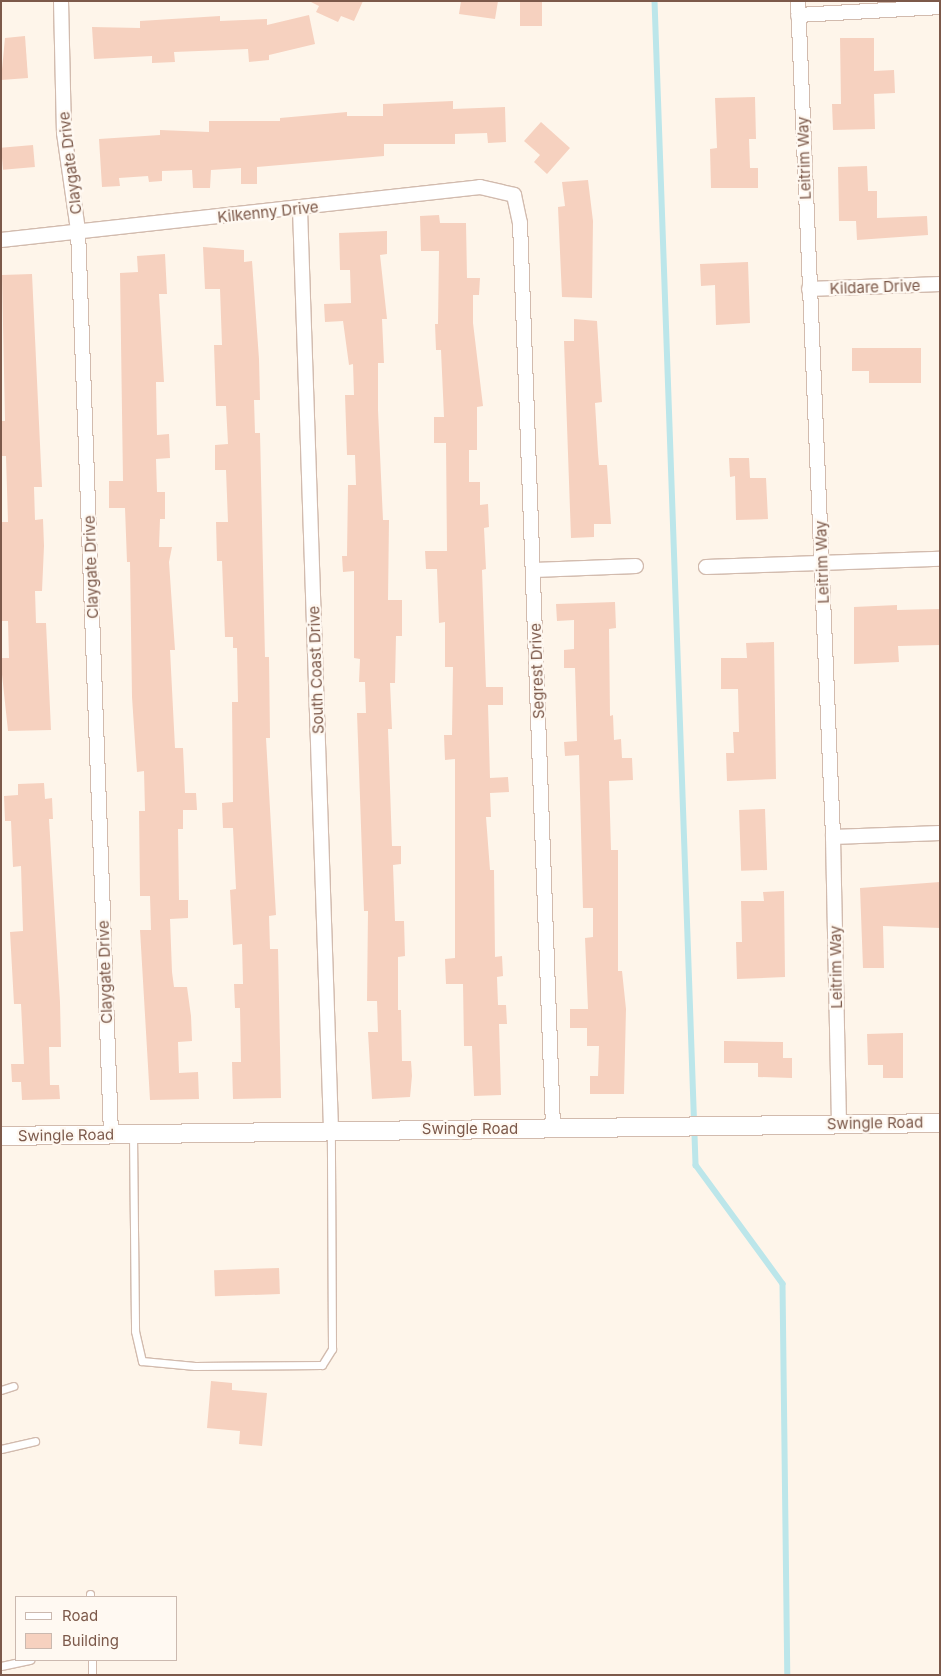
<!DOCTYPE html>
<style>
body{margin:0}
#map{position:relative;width:941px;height:1676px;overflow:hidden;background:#fef5ea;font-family:Inter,sans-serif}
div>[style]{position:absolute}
.stream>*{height:5.5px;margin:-2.75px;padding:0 2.75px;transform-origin:2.75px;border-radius:2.75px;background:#bce6ea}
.building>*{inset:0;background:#f6d1bf;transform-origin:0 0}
.roads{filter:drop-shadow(1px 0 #d2bbae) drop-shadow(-1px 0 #d2bbae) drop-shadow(0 1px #d2bbae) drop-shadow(0 -1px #d2bbae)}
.service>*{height:7px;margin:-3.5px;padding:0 3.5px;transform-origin:3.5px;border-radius:3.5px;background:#fff}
.minor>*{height:14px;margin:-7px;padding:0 7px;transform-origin:7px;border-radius:7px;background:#fff}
.tertiary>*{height:18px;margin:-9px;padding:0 9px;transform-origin:9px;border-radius:9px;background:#fff}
span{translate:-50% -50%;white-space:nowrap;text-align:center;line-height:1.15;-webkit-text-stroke:4.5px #fff9f2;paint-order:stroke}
.street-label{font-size:15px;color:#7c594a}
.frame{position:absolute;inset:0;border:2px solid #7c594a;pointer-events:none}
.legend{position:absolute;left:15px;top:1596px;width:162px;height:65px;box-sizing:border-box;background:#fff9f2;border:1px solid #cbb9af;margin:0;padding:6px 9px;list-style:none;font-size:15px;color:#7c594a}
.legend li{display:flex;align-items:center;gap:10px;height:25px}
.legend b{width:25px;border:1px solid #cbb9af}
</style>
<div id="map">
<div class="stream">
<div style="left:655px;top:1px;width:1165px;rotate:87.98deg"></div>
<div style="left:696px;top:1165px;width:147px;rotate:53.8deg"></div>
<div style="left:783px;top:1284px;width:391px;rotate:89.3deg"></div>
</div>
<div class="building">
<div style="clip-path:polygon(309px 1px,363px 1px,354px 21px,341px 16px,338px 22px,316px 12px,319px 6px)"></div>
<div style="clip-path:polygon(461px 1px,498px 1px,495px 19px,459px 14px)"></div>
<div style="left:520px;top:1px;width:22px;height:25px"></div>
<div style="clip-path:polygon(309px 15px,315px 44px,269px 55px,269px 60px,249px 62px,248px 49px,174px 52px,175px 62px,152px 63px,152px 56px,94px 59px,92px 27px,140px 28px,140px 21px,220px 16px,220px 21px,267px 19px,267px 25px)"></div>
<div style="clip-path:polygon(25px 36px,28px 78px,1px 80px,5px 38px)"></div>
<div style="clip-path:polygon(840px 38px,874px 38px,874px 71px,894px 70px,895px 93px,874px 94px,875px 129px,833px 130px,832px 104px,841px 104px)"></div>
<div style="clip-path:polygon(755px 97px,756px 139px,749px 139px,750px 168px,758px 168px,758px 188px,711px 188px,710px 149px,717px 148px,715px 98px)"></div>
<div style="clip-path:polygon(453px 101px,453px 109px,505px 107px,506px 142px,488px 143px,487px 133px,455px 134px,455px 144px,384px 144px,384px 156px,257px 167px,257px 184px,241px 184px,241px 168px,211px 170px,210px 188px,193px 188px,192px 170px,162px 171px,162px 181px,149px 182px,148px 176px,119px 178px,120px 186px,102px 187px,99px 139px,160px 135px,160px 130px,209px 132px,209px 121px,280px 121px,280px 118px,347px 112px,347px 116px,383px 116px,383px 104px)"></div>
<div style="clip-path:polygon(541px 122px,570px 148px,547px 174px,534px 162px,540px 155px,524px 141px)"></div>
<div style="left:33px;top:145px;width:22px;height:32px;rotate:85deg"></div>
<div style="clip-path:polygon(867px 166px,868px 191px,877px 191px,877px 218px,927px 216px,928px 235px,857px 240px,856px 221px,839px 221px,838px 167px)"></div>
<div style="clip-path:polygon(588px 180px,593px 221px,592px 298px,562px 297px,558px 207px,565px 206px,562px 182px)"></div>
<div style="clip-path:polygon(439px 215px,440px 223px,466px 223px,467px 278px,480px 278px,479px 295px,473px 295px,473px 323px,483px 406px,477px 407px,477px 450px,469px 450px,469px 482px,480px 482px,480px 505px,488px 504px,489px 527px,484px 528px,486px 569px,482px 570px,486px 687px,503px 687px,503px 705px,488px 705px,490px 778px,508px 777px,509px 792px,490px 793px,491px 817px,486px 817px,490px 870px,494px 870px,495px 957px,502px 956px,503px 976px,497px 977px,498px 1005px,506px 1005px,507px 1024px,499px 1024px,501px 1095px,474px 1096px,472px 1046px,464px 1046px,463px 984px,446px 984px,445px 959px,455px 958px,455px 759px,445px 760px,444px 735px,452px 735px,453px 667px,445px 667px,445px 622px,439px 623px,437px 569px,426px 569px,425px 551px,447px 551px,446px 443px,434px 443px,434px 417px,444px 417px,441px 350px,436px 350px,435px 324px,438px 324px,439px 251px,421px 251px,420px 216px)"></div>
<div style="clip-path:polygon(387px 231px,387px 254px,380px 255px,387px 319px,382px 319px,384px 363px,378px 363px,378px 410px,383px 520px,389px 520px,388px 600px,402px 600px,402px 636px,396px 636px,395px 683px,390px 683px,392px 729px,388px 729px,392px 846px,401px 846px,401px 864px,393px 865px,395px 921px,404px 921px,405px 956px,398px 957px,398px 1010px,401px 1010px,402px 1061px,411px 1061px,412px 1076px,410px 1097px,372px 1099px,368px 1032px,378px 1032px,377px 1001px,367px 1001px,368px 911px,364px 911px,357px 713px,366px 713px,365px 682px,359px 682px,360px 659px,354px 658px,354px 571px,343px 572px,342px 556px,347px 556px,348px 485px,356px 485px,355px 455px,347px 455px,345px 395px,354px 395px,353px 364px,349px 365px,343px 321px,325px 322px,324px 304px,351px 303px,350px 270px,340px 270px,339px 233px)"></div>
<div style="clip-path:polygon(203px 247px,244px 250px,244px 262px,252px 261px,259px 359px,260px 400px,254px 400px,255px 433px,260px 433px,265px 657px,269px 657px,270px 738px,266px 738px,276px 915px,269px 916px,270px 949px,278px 949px,281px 1098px,233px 1099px,232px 1062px,241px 1062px,240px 1008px,235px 1008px,234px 984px,243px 984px,242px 944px,233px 945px,230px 890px,236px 889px,233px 828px,223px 828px,222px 803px,233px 802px,232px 702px,238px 702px,237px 648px,233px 648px,233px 637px,225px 637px,222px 561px,217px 561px,216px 522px,228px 522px,226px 470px,215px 470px,215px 445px,228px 444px,226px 406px,216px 406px,214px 345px,222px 345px,220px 289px,205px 289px)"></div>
<div style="clip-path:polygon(165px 254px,167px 294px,159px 294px,164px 382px,156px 382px,157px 435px,169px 434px,170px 458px,156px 459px,157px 492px,165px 492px,165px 519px,160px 519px,159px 547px,172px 547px,169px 562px,175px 650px,170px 650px,175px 748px,183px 748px,185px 793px,196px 793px,197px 810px,183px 810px,183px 829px,178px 829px,179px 900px,188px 900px,188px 918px,170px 919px,172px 972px,174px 987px,187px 987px,191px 1016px,192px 1041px,178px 1042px,179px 1073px,198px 1072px,199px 1099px,150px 1100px,140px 930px,151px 930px,150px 896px,140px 896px,139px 811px,145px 811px,144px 771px,137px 772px,132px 697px,130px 562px,127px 562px,125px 508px,109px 508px,109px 481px,123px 481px,120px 273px,138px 272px,137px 256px)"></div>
<div style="clip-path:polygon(748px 262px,750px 323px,716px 325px,715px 285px,701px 286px,700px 264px)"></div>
<div style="clip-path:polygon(32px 274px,42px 487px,34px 487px,35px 520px,43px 519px,44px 546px,42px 591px,35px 591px,36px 623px,46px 623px,51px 730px,8px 731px,1px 665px,1px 658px,9px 658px,8px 621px,1px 621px,1px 522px,8px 522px,6px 456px,1px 456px,1px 421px,5px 421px,2px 275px)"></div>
<div style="clip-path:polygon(574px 319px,597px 321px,602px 402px,595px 403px,598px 453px,599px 465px,607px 465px,611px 524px,594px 524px,594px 537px,571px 538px,564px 341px,574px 341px)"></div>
<div style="clip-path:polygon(852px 348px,921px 348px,921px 383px,869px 383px,869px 371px,852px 371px)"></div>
<div style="clip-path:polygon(729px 458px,749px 458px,750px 478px,766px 478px,768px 519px,736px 520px,735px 476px,730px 477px)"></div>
<div style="clip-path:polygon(615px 602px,616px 628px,609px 629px,610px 716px,613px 715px,614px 740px,621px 739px,622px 758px,632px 758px,633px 780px,609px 781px,611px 850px,618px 850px,618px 971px,622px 971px,626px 1009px,624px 1094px,590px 1094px,590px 1076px,598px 1076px,599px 1046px,587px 1046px,587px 1028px,570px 1028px,570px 1009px,588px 1009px,585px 938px,593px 937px,593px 908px,583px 908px,579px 755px,565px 756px,564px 742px,577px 741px,575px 668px,564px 668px,564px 650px,574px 649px,574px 620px,557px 621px,556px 604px)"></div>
<div style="clip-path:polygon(897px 605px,897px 610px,940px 609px,940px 645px,898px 646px,899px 662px,854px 664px,854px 607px)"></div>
<div style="clip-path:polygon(774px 642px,776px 779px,727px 781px,726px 753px,734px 753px,733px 732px,739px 732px,738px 689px,721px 689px,721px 658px,747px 658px,746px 643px)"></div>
<div style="clip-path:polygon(44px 783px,45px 799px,52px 798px,53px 819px,49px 819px,60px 1002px,61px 1047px,49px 1047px,50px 1085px,59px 1085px,60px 1099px,22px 1100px,21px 1082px,12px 1082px,11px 1064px,24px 1064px,21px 1004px,14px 1004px,10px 932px,23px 931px,21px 866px,13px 867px,11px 821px,5px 821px,4px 796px,18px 795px,18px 784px)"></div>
<div style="left:765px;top:809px;width:61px;height:26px;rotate:88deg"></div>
<div style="clip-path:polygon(940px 882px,940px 928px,883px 926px,884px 968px,863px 968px,860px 888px)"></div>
<div style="clip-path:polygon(784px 891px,785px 977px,737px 979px,736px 942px,742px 942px,741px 901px,764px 901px,763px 892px)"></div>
<div style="clip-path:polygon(903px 1033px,903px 1078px,883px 1078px,883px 1065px,868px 1065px,867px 1034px)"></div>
<div style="clip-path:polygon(724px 1041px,783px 1042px,783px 1058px,792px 1058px,792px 1078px,758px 1077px,758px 1063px,724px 1063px)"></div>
<div style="left:279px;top:1268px;width:26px;height:65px;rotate:88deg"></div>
<div style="clip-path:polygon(211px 1381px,232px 1383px,232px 1390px,267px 1393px,262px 1446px,239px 1444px,240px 1431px,207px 1428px)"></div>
</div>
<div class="roads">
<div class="service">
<div style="left:133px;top:1134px;width:197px;rotate:89.4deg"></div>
<div style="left:135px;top:1331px;width:31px;rotate:77deg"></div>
<div style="left:142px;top:1361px;width:53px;rotate:5.4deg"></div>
<div style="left:195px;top:1366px;width:127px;rotate:-0.5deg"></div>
<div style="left:322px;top:1365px;width:19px;rotate:-58deg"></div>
<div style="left:332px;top:1349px;width:216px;rotate:-90.3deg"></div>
<div style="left:1px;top:1390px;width:13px;rotate:-18deg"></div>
<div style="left:1px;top:1449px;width:35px;rotate:-13deg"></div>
<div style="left:90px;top:1594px;width:3px;rotate:90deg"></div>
<div style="left:92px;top:1660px;width:15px;rotate:90deg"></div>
<div style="left:1px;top:1666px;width:30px;rotate:-12deg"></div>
</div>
<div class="minor">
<div style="left:61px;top:1px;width:132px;rotate:88.7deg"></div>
<div style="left:64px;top:133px;width:98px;rotate:81.8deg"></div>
<div style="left:78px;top:230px;width:905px;rotate:87.91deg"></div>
<div style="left:798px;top:1px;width:837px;rotate:87.6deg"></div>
<div style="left:833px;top:837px;width:287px;rotate:88.8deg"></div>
<div style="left:798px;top:15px;width:142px;rotate:-3.2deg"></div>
<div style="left:300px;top:209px;width:922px;rotate:88.07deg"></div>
<div style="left:1px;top:240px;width:482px;rotate:-6.3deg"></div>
<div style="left:480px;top:187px;width:35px;rotate:13deg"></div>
<div style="left:514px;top:195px;width:29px;rotate:78deg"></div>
<div style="left:520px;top:223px;width:907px;rotate:87.91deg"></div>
<div style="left:809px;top:289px;width:131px;rotate:-2.2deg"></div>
<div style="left:706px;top:567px;width:234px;rotate:-2deg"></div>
<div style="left:534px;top:570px;width:102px;rotate:-2.2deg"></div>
<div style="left:833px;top:837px;width:107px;rotate:-2.1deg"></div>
</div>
<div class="tertiary">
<div style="left:1px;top:1136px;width:939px;rotate:-0.79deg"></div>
</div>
</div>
<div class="street-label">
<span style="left:804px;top:158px;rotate:-92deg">Leitrim Way</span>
<span style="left:70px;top:163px;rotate:-97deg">Claygate Drive</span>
<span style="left:268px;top:212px;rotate:-6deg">Kilkenny Drive</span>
<span style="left:875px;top:287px;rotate:-2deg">Kildare Drive</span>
<span style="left:822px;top:562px;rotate:-92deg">Leitrim Way</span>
<span style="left:91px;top:567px;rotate:-92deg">Claygate Drive</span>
<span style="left:316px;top:670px;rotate:-92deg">South Coast Drive</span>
<span style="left:537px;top:671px;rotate:-92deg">Segrest Drive</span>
<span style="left:836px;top:967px;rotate:-91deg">Leitrim Way</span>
<span style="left:105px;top:972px;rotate:-92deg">Claygate Drive</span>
<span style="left:875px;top:1123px;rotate:-1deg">Swingle Road</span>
<span style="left:470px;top:1129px">Swingle Road</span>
<span style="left:66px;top:1135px;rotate:-1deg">Swingle Road</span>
</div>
<div class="frame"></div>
<ul class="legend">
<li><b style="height:6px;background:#fff"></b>Road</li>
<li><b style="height:14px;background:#f6d1bf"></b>Building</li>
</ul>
</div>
